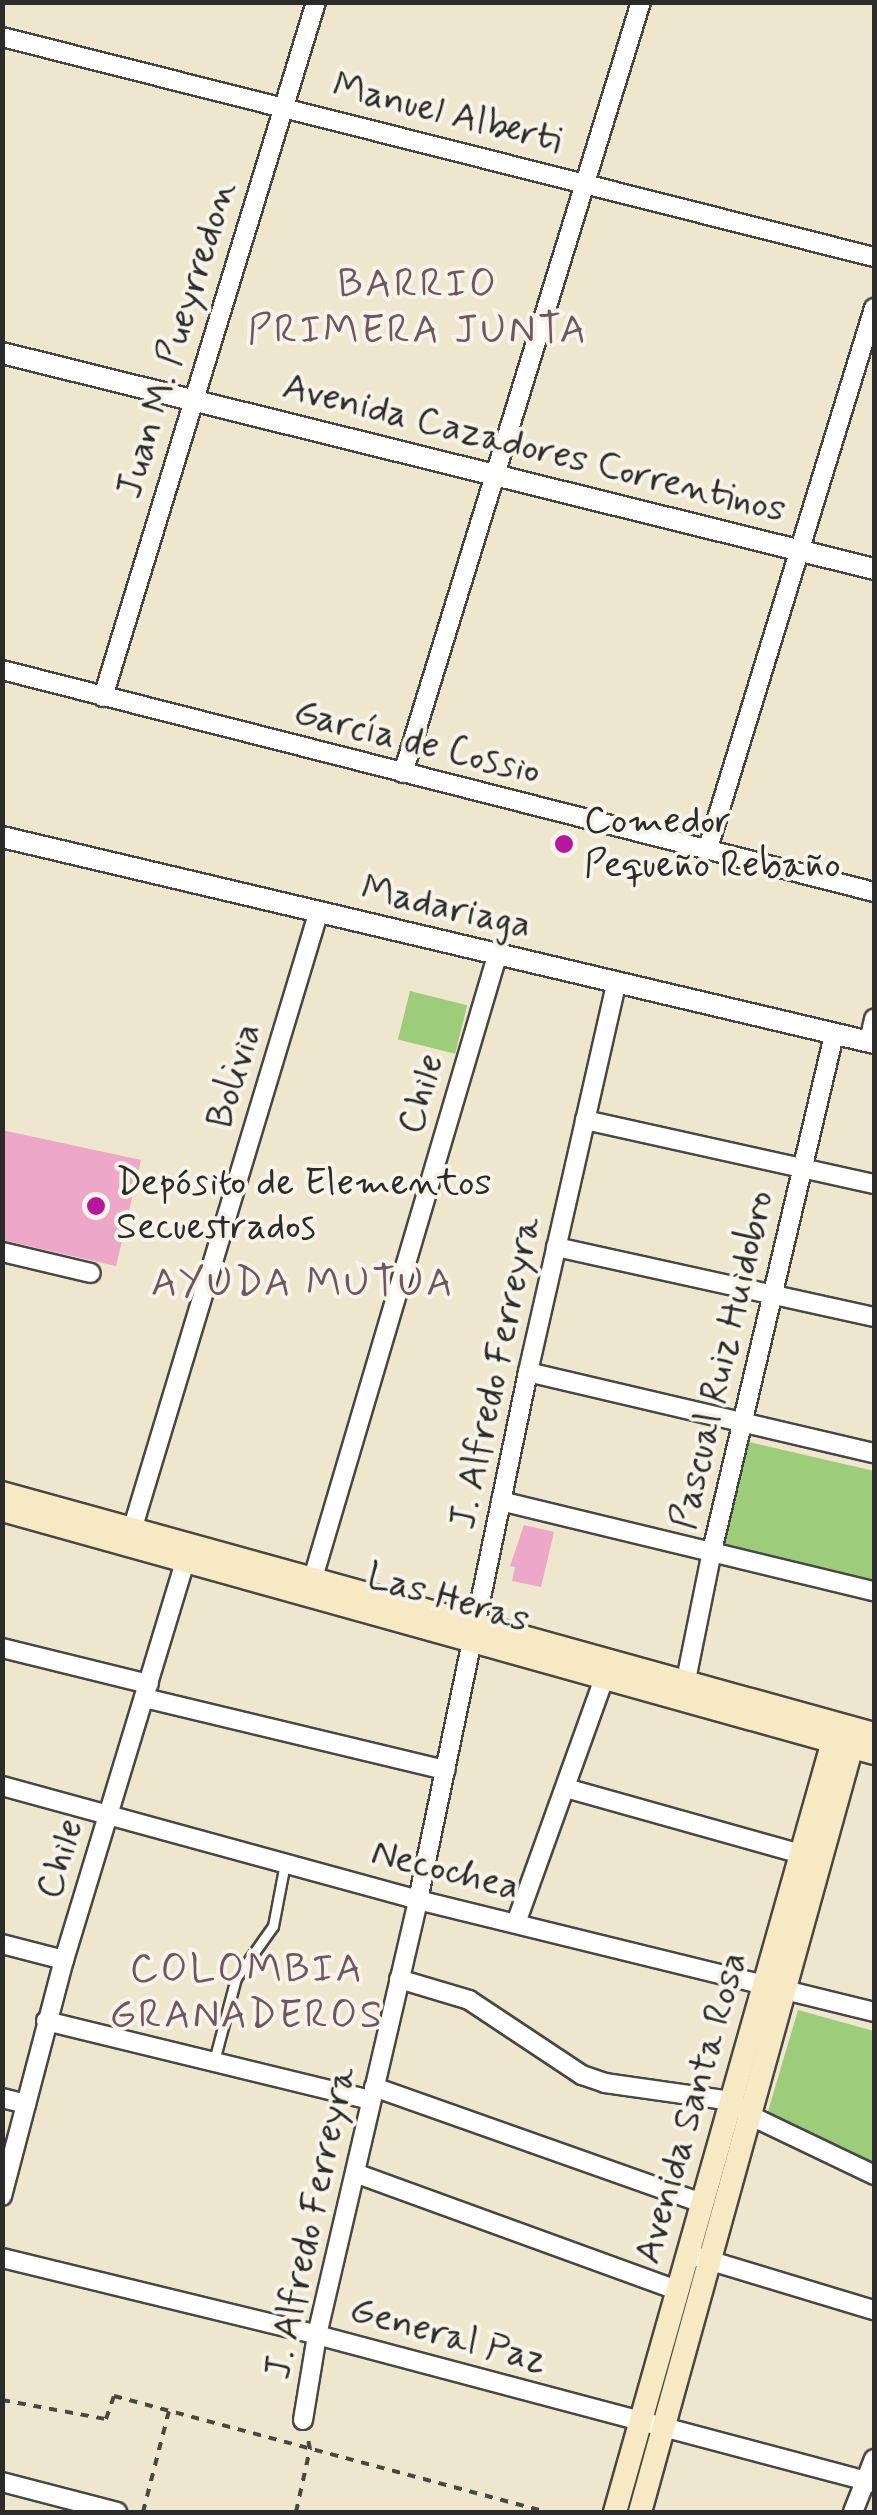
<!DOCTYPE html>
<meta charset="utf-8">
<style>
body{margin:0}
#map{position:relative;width:877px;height:2515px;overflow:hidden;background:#eee7cd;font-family:Mynerve,sans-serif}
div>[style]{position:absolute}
.green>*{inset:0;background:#9dcc7b;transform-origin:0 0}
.building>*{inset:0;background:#eda7c9}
.path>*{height:4px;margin-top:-2px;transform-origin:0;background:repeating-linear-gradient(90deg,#484743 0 8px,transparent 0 16px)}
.roads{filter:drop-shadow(2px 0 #484743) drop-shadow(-2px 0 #484743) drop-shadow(0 2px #484743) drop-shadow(0 -2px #484743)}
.service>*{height:9px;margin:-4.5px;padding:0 4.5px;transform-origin:4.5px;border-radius:4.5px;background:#fff}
.minor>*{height:18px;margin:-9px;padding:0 9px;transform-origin:9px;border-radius:9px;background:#fff}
.tertiary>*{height:20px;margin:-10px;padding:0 10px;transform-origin:10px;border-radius:10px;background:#fff}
.secondary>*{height:22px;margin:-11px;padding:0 11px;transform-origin:11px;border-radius:11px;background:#f6e9c3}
.dots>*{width:28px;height:28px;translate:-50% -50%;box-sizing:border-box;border:5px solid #f7f3e8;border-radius:50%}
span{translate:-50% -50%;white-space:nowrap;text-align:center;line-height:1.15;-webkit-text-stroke:8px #f7f3e8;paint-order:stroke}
.street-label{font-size:38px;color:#2b2b2b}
.poi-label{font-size:38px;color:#2b2b2b}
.left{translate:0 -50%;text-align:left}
.neighbourhood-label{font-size:40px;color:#6f5662;letter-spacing:2.5px}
.frame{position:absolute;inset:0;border:5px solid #2b2b2b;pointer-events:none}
</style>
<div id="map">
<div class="green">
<div style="left:410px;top:991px;width:59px;height:50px;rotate:14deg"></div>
<div style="clip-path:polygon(749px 1442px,874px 1471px,874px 1584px,720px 1547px)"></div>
<div style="clip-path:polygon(798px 2010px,874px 2031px,874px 2165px,766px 2118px)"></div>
</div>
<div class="building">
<div style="clip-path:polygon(2px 1130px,141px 1160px,116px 1266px,2px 1240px)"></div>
<div style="clip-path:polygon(524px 1525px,554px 1532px,541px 1587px,512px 1581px,515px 1567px,510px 1566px)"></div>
</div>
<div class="path">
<div style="left:2px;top:2400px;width:106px;rotate:10.4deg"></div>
<div style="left:106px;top:2419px;width:24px;rotate:-71deg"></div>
<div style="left:114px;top:2396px;width:449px;rotate:15deg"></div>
<div style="left:143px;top:2512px;width:104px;rotate:-75.6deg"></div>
<div style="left:296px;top:2512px;width:65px;rotate:-77.5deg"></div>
<div style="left:310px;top:2449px;width:14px;rotate:-102deg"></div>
</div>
<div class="roads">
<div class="service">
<div style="left:214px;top:2061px;width:86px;rotate:-75.2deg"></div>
<div style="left:236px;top:1978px;width:64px;rotate:-54.6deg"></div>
<div style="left:273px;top:1926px;width:64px;rotate:-79.2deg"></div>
</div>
<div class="minor">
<div style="left:2px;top:37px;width:899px;rotate:14.16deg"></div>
<div style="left:2px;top:670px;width:900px;rotate:14.28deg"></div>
<div style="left:103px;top:697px;width:727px;rotate:-72.96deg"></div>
<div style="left:403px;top:773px;width:807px;rotate:-72.85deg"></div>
<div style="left:708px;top:848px;width:565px;rotate:-72.91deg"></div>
<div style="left:869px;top:1041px;width:23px;rotate:-77deg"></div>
<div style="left:585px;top:1120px;width:296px;rotate:12.5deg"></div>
<div style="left:556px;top:1247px;width:326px;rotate:12.4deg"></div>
<div style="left:2px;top:1252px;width:91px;rotate:13.3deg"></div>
<div style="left:528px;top:1372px;width:355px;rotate:13.2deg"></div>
<div style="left:501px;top:1501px;width:384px;rotate:13.6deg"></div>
<div style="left:129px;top:1540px;width:654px;rotate:-73.2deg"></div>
<div style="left:310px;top:1588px;width:659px;rotate:-73.52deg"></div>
<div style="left:2px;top:1648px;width:151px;rotate:13.8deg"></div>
<div style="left:683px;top:1695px;width:147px;rotate:-78.6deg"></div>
<div style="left:712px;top:1551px;width:530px;rotate:-76.7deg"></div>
<div style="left:145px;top:1698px;width:309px;rotate:13.5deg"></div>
<div style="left:2px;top:1786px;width:431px;rotate:15.3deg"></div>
<div style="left:418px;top:1900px;width:470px;rotate:13.8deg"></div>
<div style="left:566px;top:1788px;width:255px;rotate:15.7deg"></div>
<div style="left:516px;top:1923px;width:259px;rotate:-70.2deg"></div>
<div style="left:2px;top:1944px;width:64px;rotate:14.5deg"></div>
<div style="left:399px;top:1979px;width:73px;rotate:16.7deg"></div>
<div style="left:469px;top:2000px;width:136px;rotate:33.6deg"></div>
<div style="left:582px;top:2075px;width:24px;rotate:19deg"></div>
<div style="left:605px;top:2083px;width:127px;rotate:8.1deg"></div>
<div style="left:731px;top:2101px;width:23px;rotate:38deg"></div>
<div style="left:749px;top:2115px;width:139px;rotate:25.6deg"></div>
<div style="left:46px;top:2021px;width:334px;rotate:13.7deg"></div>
<div style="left:374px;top:2087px;width:347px;rotate:19.5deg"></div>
<div style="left:2px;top:2098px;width:25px;rotate:14deg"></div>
<div style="left:355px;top:2173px;width:343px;rotate:20deg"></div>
<div style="left:2px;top:2196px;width:244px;rotate:-75.3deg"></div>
<div style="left:64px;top:1960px;width:425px;rotate:-73.1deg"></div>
<div style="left:698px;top:2257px;width:184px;rotate:16.8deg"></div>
<div style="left:2px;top:2258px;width:324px;rotate:13.7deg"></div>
<div style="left:317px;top:2335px;width:576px;rotate:14.88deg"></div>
<div style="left:303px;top:2420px;width:86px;rotate:-80.6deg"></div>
<div style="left:317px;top:2335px;width:447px;rotate:-76.9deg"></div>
<div style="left:418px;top:1900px;width:539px;rotate:-78.23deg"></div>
<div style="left:528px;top:1372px;width:397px;rotate:-77.2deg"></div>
<div style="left:2px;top:2482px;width:119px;rotate:14.6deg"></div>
<div style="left:853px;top:2512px;width:57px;rotate:-68.4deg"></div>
</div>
<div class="tertiary">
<div style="left:2px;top:353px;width:898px;rotate:13.91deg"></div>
<div style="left:2px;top:837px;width:896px;rotate:13.29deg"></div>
</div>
<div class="secondary">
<div style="left:2px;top:1493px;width:905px;rotate:15.45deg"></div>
<div style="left:2px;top:1510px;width:905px;rotate:15.57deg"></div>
<div style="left:615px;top:2512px;width:816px;rotate:-74.21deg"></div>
<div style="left:640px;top:2512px;width:806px;rotate:-74.53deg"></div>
</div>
</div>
<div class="dots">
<div style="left:564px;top:844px;background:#b5179e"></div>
<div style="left:96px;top:1206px;background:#b5179e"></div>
</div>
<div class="street-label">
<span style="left:447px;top:114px;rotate:14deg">Manuel Alberti</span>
<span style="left:177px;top:340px;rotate:-73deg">Juan M. Pueyrredon</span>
<span style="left:534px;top:449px;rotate:14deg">Avenida Cazadores Correntinos</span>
<span style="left:417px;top:743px;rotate:14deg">García de Cossio</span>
<span style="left:446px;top:908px;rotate:13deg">Madariaga</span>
<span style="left:235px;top:1076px;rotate:-73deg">Bolivia</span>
<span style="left:422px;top:1094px;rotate:-74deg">Chile</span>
<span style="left:723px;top:1360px;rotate:-77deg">Pascual Ruiz Huidobro</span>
<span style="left:496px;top:1373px;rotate:-78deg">J. Alfredo Ferreyra</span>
<span style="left:448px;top:1599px;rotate:16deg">Las Heras</span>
<span style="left:61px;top:1859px;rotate:-73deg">Chile</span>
<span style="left:445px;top:1871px;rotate:14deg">Necochea</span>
<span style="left:692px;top:2108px;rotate:-74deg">Avenida Santa Rosa</span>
<span style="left:311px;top:2223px;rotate:-78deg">J. Alfredo Ferreyra</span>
<span style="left:448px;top:2336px;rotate:15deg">General Paz</span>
</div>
<div class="poi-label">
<span class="left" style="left:584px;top:844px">Comedor<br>Pequeño Rebaño</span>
<span class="left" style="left:116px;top:1206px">Depósito de Elementos<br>Secuestrados</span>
</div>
<div class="neighbourhood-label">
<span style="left:418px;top:308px">BARRIO<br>PRIMERA JUNTA</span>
<span style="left:303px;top:1284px">AYUDA MUTUA</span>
<span style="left:247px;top:1993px">COLOMBIA<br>GRANADEROS</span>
</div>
<div class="frame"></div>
</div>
